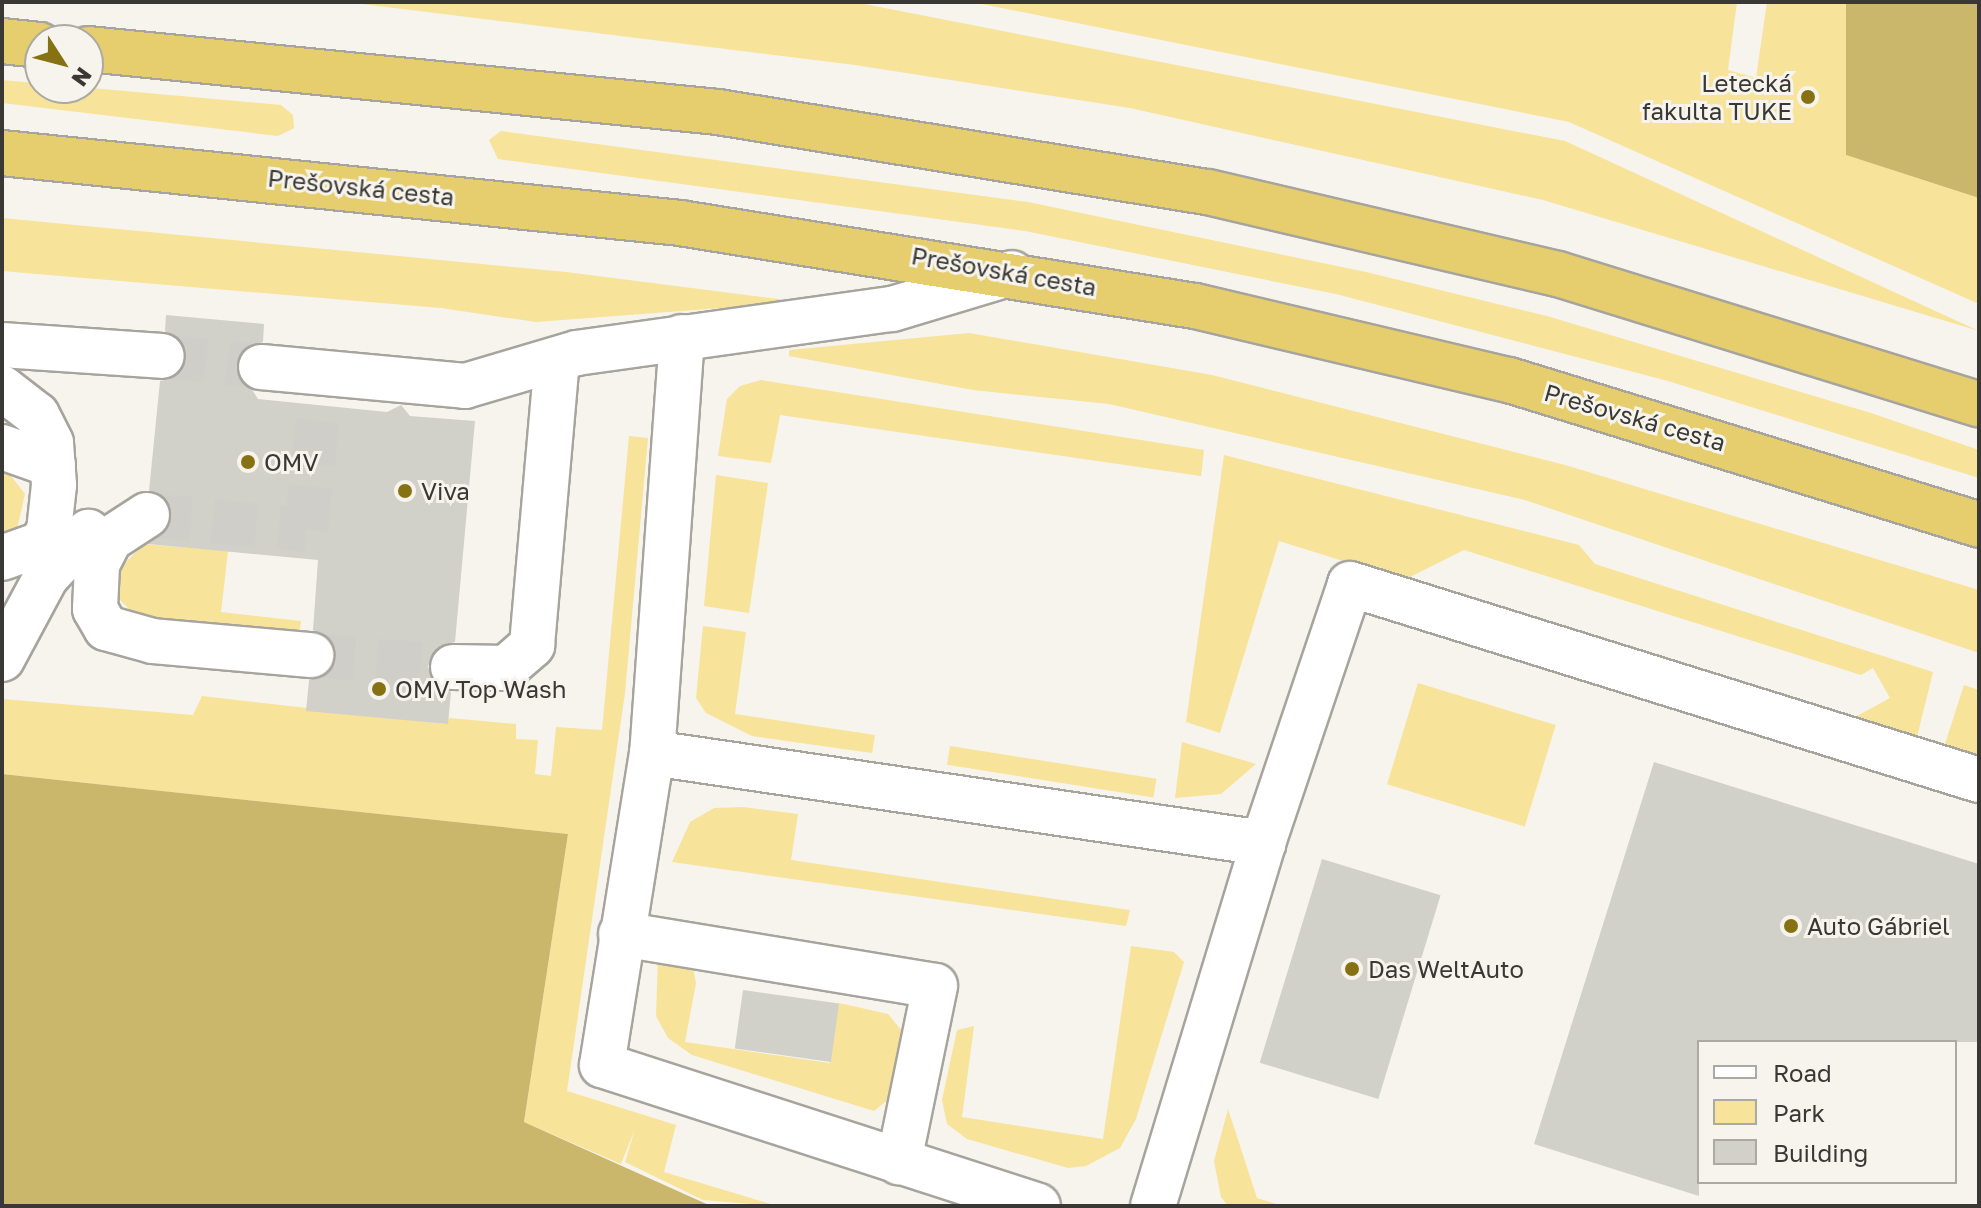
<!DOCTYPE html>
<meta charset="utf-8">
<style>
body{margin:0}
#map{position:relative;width:1981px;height:1208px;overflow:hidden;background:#f6f4ed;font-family:"Golos Text",sans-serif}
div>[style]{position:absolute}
.green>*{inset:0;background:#f7e399;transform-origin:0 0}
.forest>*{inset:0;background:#cab76c}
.building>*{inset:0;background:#d1d0c9;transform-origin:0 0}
.minor-tunnel>*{height:44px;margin-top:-22px;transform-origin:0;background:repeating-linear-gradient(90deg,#d0cec8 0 44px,transparent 0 66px)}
.roads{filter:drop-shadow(2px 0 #a6a49d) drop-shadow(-2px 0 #a6a49d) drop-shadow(0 2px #a6a49d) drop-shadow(0 -2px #a6a49d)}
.minor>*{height:44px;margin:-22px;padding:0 22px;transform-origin:22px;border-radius:22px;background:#fff}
.highway>*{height:44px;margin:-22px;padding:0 22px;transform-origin:22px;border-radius:22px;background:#e6cd6e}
.dots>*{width:22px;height:22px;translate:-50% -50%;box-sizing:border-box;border:4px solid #f6f4ed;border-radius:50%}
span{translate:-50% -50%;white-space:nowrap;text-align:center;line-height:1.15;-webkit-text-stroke:6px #f6f4ed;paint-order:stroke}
.poi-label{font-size:24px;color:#393835}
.right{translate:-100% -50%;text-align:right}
.left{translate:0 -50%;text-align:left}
.street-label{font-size:24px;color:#393835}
.frame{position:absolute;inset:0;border:4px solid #393835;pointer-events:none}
.legend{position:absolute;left:1697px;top:1040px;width:260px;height:144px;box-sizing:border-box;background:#f6f4ed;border:2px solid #aaa9a3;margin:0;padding:10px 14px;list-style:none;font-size:24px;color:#393835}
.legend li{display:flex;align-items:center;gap:16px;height:40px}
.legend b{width:40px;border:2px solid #aaa9a3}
.north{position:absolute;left:24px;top:24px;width:80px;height:80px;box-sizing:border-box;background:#f6f4ed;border:2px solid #aaa9a3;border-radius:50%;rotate:126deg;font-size:22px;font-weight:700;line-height:32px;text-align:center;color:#393835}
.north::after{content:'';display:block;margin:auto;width:28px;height:36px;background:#877213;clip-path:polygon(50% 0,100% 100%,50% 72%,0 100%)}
</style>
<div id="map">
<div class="green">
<div style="clip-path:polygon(346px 2px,854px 2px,1565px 141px,1979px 331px,1543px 200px,1130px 108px,855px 65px)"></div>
<div style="clip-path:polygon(972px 2px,1737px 2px,1728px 70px,1756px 78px,1767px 2px,1846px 2px,1846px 155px,1979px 198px,1979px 304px,1569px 122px)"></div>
<div style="clip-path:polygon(2px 80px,281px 105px,293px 115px,294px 128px,278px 136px,2px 103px)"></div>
<div style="clip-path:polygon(501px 131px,1028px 202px,1366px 272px,1547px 316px,1871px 413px,1979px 450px,1979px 478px,1668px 381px,1336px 294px,1025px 231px,498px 159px,489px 140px)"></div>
<div style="clip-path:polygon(2px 218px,566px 272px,802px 302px,536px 322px,441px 308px,2px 271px)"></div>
<div style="clip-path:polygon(969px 333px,1212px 375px,1565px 465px,1979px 590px,1979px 653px,1525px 500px,1109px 404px,973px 390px,789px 356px,789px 350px)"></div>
<div style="clip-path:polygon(761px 380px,1204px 450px,1201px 476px,780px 415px,771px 463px,718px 456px,727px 399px,740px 386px)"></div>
<div style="clip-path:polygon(629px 436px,648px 438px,625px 693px,567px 1091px,676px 1125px,664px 1172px,777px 1206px,703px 1200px,625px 1162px,635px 1129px,621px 1164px,524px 1122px,568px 834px,2px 774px,2px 699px,193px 715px,202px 696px,447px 724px,449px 718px,516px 724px,516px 739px,538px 740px,535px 774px,551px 776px,556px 727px,602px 730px)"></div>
<div style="clip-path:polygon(1224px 455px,1579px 545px,1595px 564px,1933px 672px,1916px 741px,1848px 721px,1890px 698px,1873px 668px,1861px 675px,1464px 550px,1404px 580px,1279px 541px,1220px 733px,1186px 722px)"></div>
<div style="clip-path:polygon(2px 464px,25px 494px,17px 529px,2px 538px)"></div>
<div style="clip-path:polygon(716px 475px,768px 483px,749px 613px,704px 606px)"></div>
<div style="clip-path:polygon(144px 544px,228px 551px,221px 612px,301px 621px,299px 636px,136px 616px,117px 597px,115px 573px)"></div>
<div style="clip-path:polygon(703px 626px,746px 632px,735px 714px,875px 735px,872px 753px,752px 736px,706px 713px,696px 698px)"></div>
<div style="left:1418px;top:683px;width:144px;height:106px;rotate:17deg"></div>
<div style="clip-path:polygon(1964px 685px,1979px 690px,1979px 753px,1969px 758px,1943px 750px)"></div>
<div style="clip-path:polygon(1182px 742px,1256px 764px,1221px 794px,1175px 798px)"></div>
<div style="left:950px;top:746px;width:209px;height:19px;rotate:9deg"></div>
<div style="clip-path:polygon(743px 807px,798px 814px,791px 860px,1130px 910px,1126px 926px,672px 862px,690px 822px,714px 808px)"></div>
<div style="clip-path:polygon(1131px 946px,1174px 952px,1184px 962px,1136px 1119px,1120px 1148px,1086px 1166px,1068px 1168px,967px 1139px,947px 1124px,942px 1100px,957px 1030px,974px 1026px,962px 1117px,1103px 1139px)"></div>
<div style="clip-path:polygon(658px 957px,693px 968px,696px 983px,685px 1042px,830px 1063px,839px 1003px,888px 1014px,902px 1031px,904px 1052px,890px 1098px,874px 1111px,692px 1055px,668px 1038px,656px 1016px)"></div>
<div style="clip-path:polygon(1228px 1109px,1257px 1198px,1283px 1206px,1228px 1206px,1221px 1197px,1214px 1161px)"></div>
</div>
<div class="forest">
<div style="clip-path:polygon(1846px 2px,1979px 2px,1979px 198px,1846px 155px)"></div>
<div style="clip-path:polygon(2px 774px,568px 834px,524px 1122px,711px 1206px,2px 1206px)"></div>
</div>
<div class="building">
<div style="clip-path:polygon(166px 315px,264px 324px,263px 342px,241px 352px,236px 365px,258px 399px,387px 412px,401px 405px,410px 416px,475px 421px,455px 642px,440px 646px,428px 666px,432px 680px,451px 692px,448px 724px,306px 711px,309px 680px,322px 677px,336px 658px,333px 644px,313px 630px,318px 560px,148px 544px,169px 527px,172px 514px,167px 501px,149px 491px,160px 381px,174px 378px,187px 358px,184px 344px,165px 331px)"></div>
<div style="clip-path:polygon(1654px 762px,1979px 864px,1979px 1042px,1699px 1042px,1699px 1196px,1534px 1144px)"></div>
<div style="left:1322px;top:859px;width:124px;height:213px;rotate:17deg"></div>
<div style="left:743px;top:990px;width:97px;height:59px;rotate:8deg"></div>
</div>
<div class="minor-tunnel">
<div style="left:162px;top:356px;width:100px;rotate:6.3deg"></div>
<div style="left:147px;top:515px;width:160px;rotate:5.4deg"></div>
<div style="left:306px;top:530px;width:124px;rotate:-84deg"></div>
<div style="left:311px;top:655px;width:143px;rotate:4.8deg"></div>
</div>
<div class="roads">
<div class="minor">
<div style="left:682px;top:337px;width:417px;rotate:94.1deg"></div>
<div style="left:652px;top:753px;width:316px;rotate:99.1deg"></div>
<div style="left:602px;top:1065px;width:458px;rotate:17.9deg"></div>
<div style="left:2px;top:345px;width:160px;rotate:3.9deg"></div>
<div style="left:261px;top:367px;width:205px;rotate:5.3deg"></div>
<div style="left:465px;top:386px;width:117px;rotate:-16.4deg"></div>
<div style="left:577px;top:353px;width:318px;rotate:-8deg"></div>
<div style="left:892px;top:309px;width:125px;rotate:-16.7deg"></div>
<div style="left:2px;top:388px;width:44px;rotate:37.6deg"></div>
<div style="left:37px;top:415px;width:31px;rotate:63deg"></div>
<div style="left:51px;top:443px;width:42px;rotate:85.9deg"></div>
<div style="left:54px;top:485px;width:46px;rotate:96.2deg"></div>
<div style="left:49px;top:531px;width:15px;rotate:122deg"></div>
<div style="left:41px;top:544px;width:41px;rotate:160.3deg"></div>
<div style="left:2px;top:447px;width:54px;rotate:19.4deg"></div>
<div style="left:147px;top:515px;width:44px;rotate:147deg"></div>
<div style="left:110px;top:539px;width:29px;rotate:117deg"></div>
<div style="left:97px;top:565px;width:44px;rotate:92.6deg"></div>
<div style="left:95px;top:609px;width:22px;rotate:60deg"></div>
<div style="left:106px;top:628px;width:49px;rotate:15.5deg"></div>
<div style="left:153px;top:641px;width:159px;rotate:5.1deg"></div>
<div style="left:2px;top:659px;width:93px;rotate:-61.8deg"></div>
<div style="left:46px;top:577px;width:62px;rotate:-47deg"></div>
<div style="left:453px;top:667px;width:53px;rotate:1.1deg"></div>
<div style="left:506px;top:668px;width:35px;rotate:-41deg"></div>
<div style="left:532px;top:645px;width:286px;rotate:-85deg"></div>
<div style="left:652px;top:753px;width:618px;rotate:8.38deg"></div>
<div style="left:621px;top:934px;width:318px;rotate:9.4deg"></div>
<div style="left:935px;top:986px;width:180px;rotate:101.6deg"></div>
<div style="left:1153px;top:1206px;width:379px;rotate:-73.1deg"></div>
<div style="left:1263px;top:843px;width:273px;rotate:-71.4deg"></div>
<div style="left:1350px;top:584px;width:659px;rotate:17.31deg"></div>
</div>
<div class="highway">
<div style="left:2px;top:41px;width:38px;rotate:6deg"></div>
<div style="left:88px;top:49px;width:633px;rotate:5.71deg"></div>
<div style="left:718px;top:112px;width:496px;rotate:9.3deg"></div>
<div style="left:1208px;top:192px;width:359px;rotate:13.2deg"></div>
<div style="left:1558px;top:274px;width:441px;rotate:17.2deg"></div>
<div style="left:2px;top:153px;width:682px;rotate:5.89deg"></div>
<div style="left:680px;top:223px;width:522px;rotate:9.16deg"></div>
<div style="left:1195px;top:306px;width:323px;rotate:13.3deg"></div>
<div style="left:1509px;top:380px;width:492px;rotate:17.1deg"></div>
</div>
</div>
<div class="dots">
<div style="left:1808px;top:97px;background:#877213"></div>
<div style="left:248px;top:462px;background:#877213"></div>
<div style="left:405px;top:491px;background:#877213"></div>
<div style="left:379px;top:689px;background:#877213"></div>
<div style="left:1791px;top:926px;background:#877213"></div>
<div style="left:1352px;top:969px;background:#877213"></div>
</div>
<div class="poi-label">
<span class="right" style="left:1792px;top:97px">Letecká<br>fakulta TUKE</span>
<span class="left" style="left:264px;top:462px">OMV</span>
<span class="left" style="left:421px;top:491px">Viva</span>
<span class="left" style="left:395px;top:689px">OMV Top Wash</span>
<span class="left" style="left:1807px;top:926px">Auto Gábriel</span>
<span class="left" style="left:1368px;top:969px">Das WeltAuto</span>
</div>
<div class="street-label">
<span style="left:361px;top:187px;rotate:6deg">Prešovská cesta</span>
<span style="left:1004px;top:271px;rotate:10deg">Prešovská cesta</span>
<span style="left:1635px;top:417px;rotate:16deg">Prešovská cesta</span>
</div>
<div class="frame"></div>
<ul class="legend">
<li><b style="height:10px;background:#fff"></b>Road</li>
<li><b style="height:22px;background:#f7e399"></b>Park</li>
<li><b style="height:22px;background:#d1d0c9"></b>Building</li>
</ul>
<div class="north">N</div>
</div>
